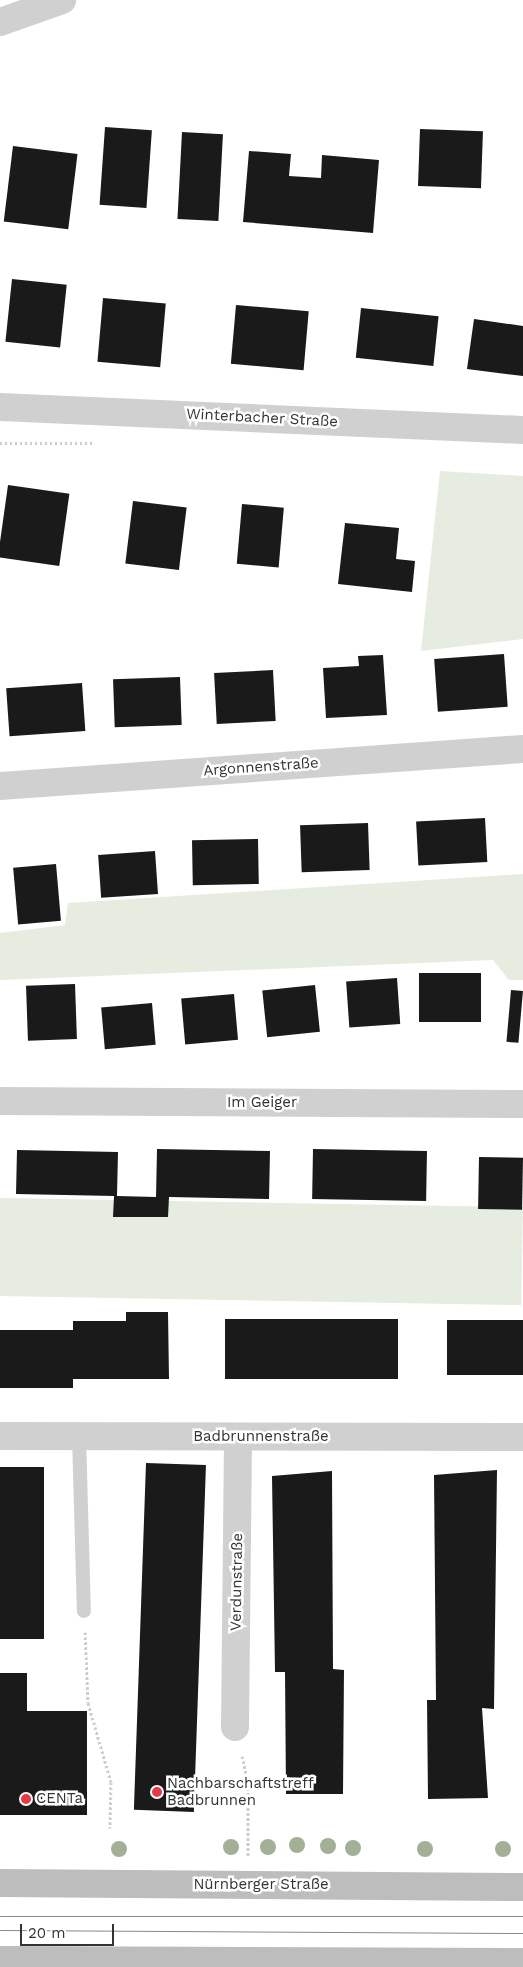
<!DOCTYPE html>
<meta charset="utf-8">
<style>
body{margin:0}
#map{position:relative;width:523px;height:1967px;overflow:hidden;background:#fff;font-family:"Work Sans",sans-serif}
div>[style]{position:absolute}
.green>*{inset:0;background:#e6ecdf;transform-origin:0 0}
.building>*{inset:0;background:#1a1a1a;transform-origin:0 0}
.path>*{height:3px;margin-top:-1.5px;transform-origin:0;background:repeating-linear-gradient(90deg,#cdcdcd 0 2.5px,transparent 0 5px)}
.service>*{height:14px;margin:-7px;padding:0 7px;transform-origin:7px;border-radius:7px;background:#d0d0d0}
.minor>*{height:28px;margin:-14px;padding:0 14px;transform-origin:14px;border-radius:14px;background:#d0d0d0}
.secondary>*{height:28px;margin:-14px;padding:0 14px;transform-origin:14px;border-radius:14px;background:#bdbdbd}
.tram>*{height:1px;margin:-0.5px;padding:0 0.5px;transform-origin:0.5px;border-radius:0.5px;background:#888}
.trees>*{width:16px;height:16px;margin:-8px;border-radius:50%;background:#a2b095}
.dots>*{width:14px;height:14px;translate:-50% -50%;box-sizing:border-box;border:2px solid #fff;border-radius:50%}
span{translate:-50% -50%;white-space:nowrap;text-align:center;line-height:1.15;-webkit-text-stroke:5px #fff;paint-order:stroke}
.street-label{font-size:15px;color:#333}
.poi-label{font-size:15px;color:#333}
.left{translate:0 -50%;text-align:left}
.scale{position:absolute;left:20px;top:1924px;width:94px;height:22px;box-sizing:border-box;border:2px solid #333;border-top:0;padding-left:6px;font-size:15px;line-height:18px;white-space:nowrap;color:#333;-webkit-text-stroke:4px #fff;paint-order:stroke}
</style>
<div id="map">
<div class="green">
<div style="clip-path:polygon(440px 471px,523px 476px,523px 639px,421px 651px)"></div>
<div style="clip-path:polygon(523px 874px,523px 980px,509px 980px,493px 960px,0 980px,0 933px,65px 925px,68px 903px)"></div>
<div style="left:0;top:1198px;width:523px;height:98px;rotate:1deg"></div>
</div>
<div class="building">
<div style="left:105px;top:127px;width:47px;height:78px;rotate:4deg"></div>
<div style="left:420px;top:129px;width:63px;height:57px;rotate:2deg"></div>
<div style="left:182px;top:132px;width:41px;height:87px;rotate:3deg"></div>
<div style="left:13px;top:146px;width:65px;height:76px;rotate:7deg"></div>
<div style="clip-path:polygon(249px 151px,291px 154px,289px 176px,321px 178px,322px 155px,379px 160px,373px 233px,243px 222px)"></div>
<div style="left:12px;top:279px;width:55px;height:63px;rotate:6deg"></div>
<div style="left:103px;top:298px;width:63px;height:64px;rotate:5deg"></div>
<div style="left:236px;top:305px;width:73px;height:59px;rotate:5deg"></div>
<div style="left:361px;top:308px;width:78px;height:50px;rotate:6deg"></div>
<div style="clip-path:polygon(474px 319px,523px 326px,523px 376px,467px 369px)"></div>
<div style="left:8px;top:485px;width:62px;height:73px;rotate:8deg"></div>
<div style="left:133px;top:501px;width:54px;height:63px;rotate:7deg"></div>
<div style="left:242px;top:504px;width:42px;height:60px;rotate:5deg"></div>
<div style="clip-path:polygon(345px 523px,399px 528px,396px 559px,415px 561px,412px 592px,338px 584px)"></div>
<div style="left:504px;top:654px;width:53px;height:70px;rotate:86deg"></div>
<div style="clip-path:polygon(383px 655px,387px 715px,326px 718px,323px 668px,359px 666px,358px 656px)"></div>
<div style="left:273px;top:670px;width:51px;height:59px;rotate:87deg"></div>
<div style="left:180px;top:677px;width:48px;height:67px;rotate:88deg"></div>
<div style="left:82px;top:683px;width:48px;height:76px;rotate:86deg"></div>
<div style="left:485px;top:818px;width:44px;height:69px;rotate:87deg"></div>
<div style="left:368px;top:823px;width:47px;height:68px;rotate:88deg"></div>
<div style="left:258px;top:839px;width:45px;height:66px;rotate:89deg"></div>
<div style="left:155px;top:851px;width:43px;height:57px;rotate:86deg"></div>
<div style="left:56px;top:864px;width:57px;height:43px;rotate:85deg"></div>
<div style="left:419px;top:973px;width:62px;height:49px"></div>
<div style="left:397px;top:978px;width:46px;height:51px;rotate:86deg"></div>
<div style="left:75px;top:984px;width:55px;height:49px;rotate:88deg"></div>
<div style="left:315px;top:985px;width:47px;height:53px;rotate:84deg"></div>
<div style="left:511px;top:990px;width:12px;height:52px;rotate:5deg"></div>
<div style="left:234px;top:994px;width:46px;height:53px;rotate:85deg"></div>
<div style="left:152px;top:1003px;width:42px;height:51px;rotate:85deg"></div>
<div style="clip-path:polygon(157px 1149px,270px 1151px,269px 1199px,169px 1197px,168px 1217px,113px 1217px,114px 1196px,16px 1194px,17px 1150px,118px 1152px,117px 1196px,156px 1197px)"></div>
<div style="left:313px;top:1149px;width:114px;height:50px;rotate:1deg"></div>
<div style="left:479px;top:1157px;width:44px;height:52px;rotate:1deg"></div>
<div style="clip-path:polygon(126px 1312px,168px 1312px,169px 1379px,73px 1379px,73px 1388px,0 1388px,0 1330px,73px 1330px,73px 1321px,126px 1321px)"></div>
<div style="left:225px;top:1319px;width:173px;height:60px"></div>
<div style="left:523px;top:1320px;width:55px;height:76px;rotate:90deg"></div>
<div style="left:146px;top:1463px;width:60px;height:347px;rotate:2deg"></div>
<div style="left:0;top:1467px;width:44px;height:172px"></div>
<div style="clip-path:polygon(497px 1470px,494px 1709px,482px 1708px,488px 1798px,428px 1799px,427px 1700px,436px 1700px,434px 1475px)"></div>
<div style="clip-path:polygon(332px 1471px,333px 1669px,344px 1670px,343px 1794px,286px 1794px,285px 1672px,275px 1672px,272px 1476px)"></div>
<div style="clip-path:polygon(0 1673px,27px 1673px,27px 1711px,87px 1711px,87px 1815px,0 1815px)"></div>
</div>
<div class="path">
<div style="left:0;top:443px;width:93px"></div>
<div style="left:85px;top:1632px;width:71px;rotate:87.6deg"></div>
<div style="left:88px;top:1703px;width:82px;rotate:73.8deg"></div>
<div style="left:111px;top:1782px;width:46px;rotate:91.2deg"></div>
<div style="left:242px;top:1756px;width:28px;rotate:77deg"></div>
<div style="left:248px;top:1783px;width:74px;rotate:90deg"></div>
</div>
<div class="service">
<div style="left:79px;top:1436px;width:175px;rotate:88.4deg"></div>
</div>
<div class="minor">
<div style="left:0;top:22px;width:66px;rotate:-19.5deg"></div>
<div style="left:0;top:407px;width:524px;rotate:2.52deg"></div>
<div style="left:0;top:786px;width:524px;rotate:-4.05deg"></div>
<div style="left:0;top:1101px;width:523px;rotate:0.33deg"></div>
<div style="left:0;top:1436px;width:523px;rotate:0.11deg"></div>
<div style="left:235px;top:1727px;width:290px;rotate:-89.4deg"></div>
</div>
<div class="secondary">
<div style="left:0;top:1883px;width:523px;rotate:0.44deg"></div>
<div style="left:0;top:1960px;width:523px;rotate:0.22deg"></div>
</div>
<div class="tram">
<div style="left:0;top:1916px;width:523px"></div>
<div style="left:0;top:1930px;width:523px;rotate:0.33deg"></div>
</div>
<div class="trees">
<div style="left:297px;top:1845px"></div>
<div style="left:328px;top:1846px"></div>
<div style="left:231px;top:1847px"></div>
<div style="left:268px;top:1847px"></div>
<div style="left:353px;top:1848px"></div>
<div style="left:119px;top:1849px"></div>
<div style="left:425px;top:1849px"></div>
<div style="left:503px;top:1849px"></div>
</div>
<div class="dots">
<div style="left:157px;top:1792px;background:#e63946"></div>
<div style="left:26px;top:1799px;background:#e63946"></div>
</div>
<div class="street-label">
<span style="left:262px;top:418px;rotate:3deg">Winterbacher Straße</span>
<span style="left:261px;top:767px;rotate:-4deg">Argonnenstraße</span>
<span style="left:262px;top:1103px">Im Geiger</span>
<span style="left:261px;top:1437px">Badbrunnenstraße</span>
<span style="left:237px;top:1582px;rotate:-89deg">Verdunstraße</span>
<span style="left:261px;top:1885px">Nürnberger Straße</span>
</div>
<div class="poi-label">
<span class="left" style="left:167px;top:1792px">Nachbarschaftstreff<br>Badbrunnen</span>
<span class="left" style="left:36px;top:1799px">CENTa</span>
</div>
<div class="scale">20 m</div>
</div>
